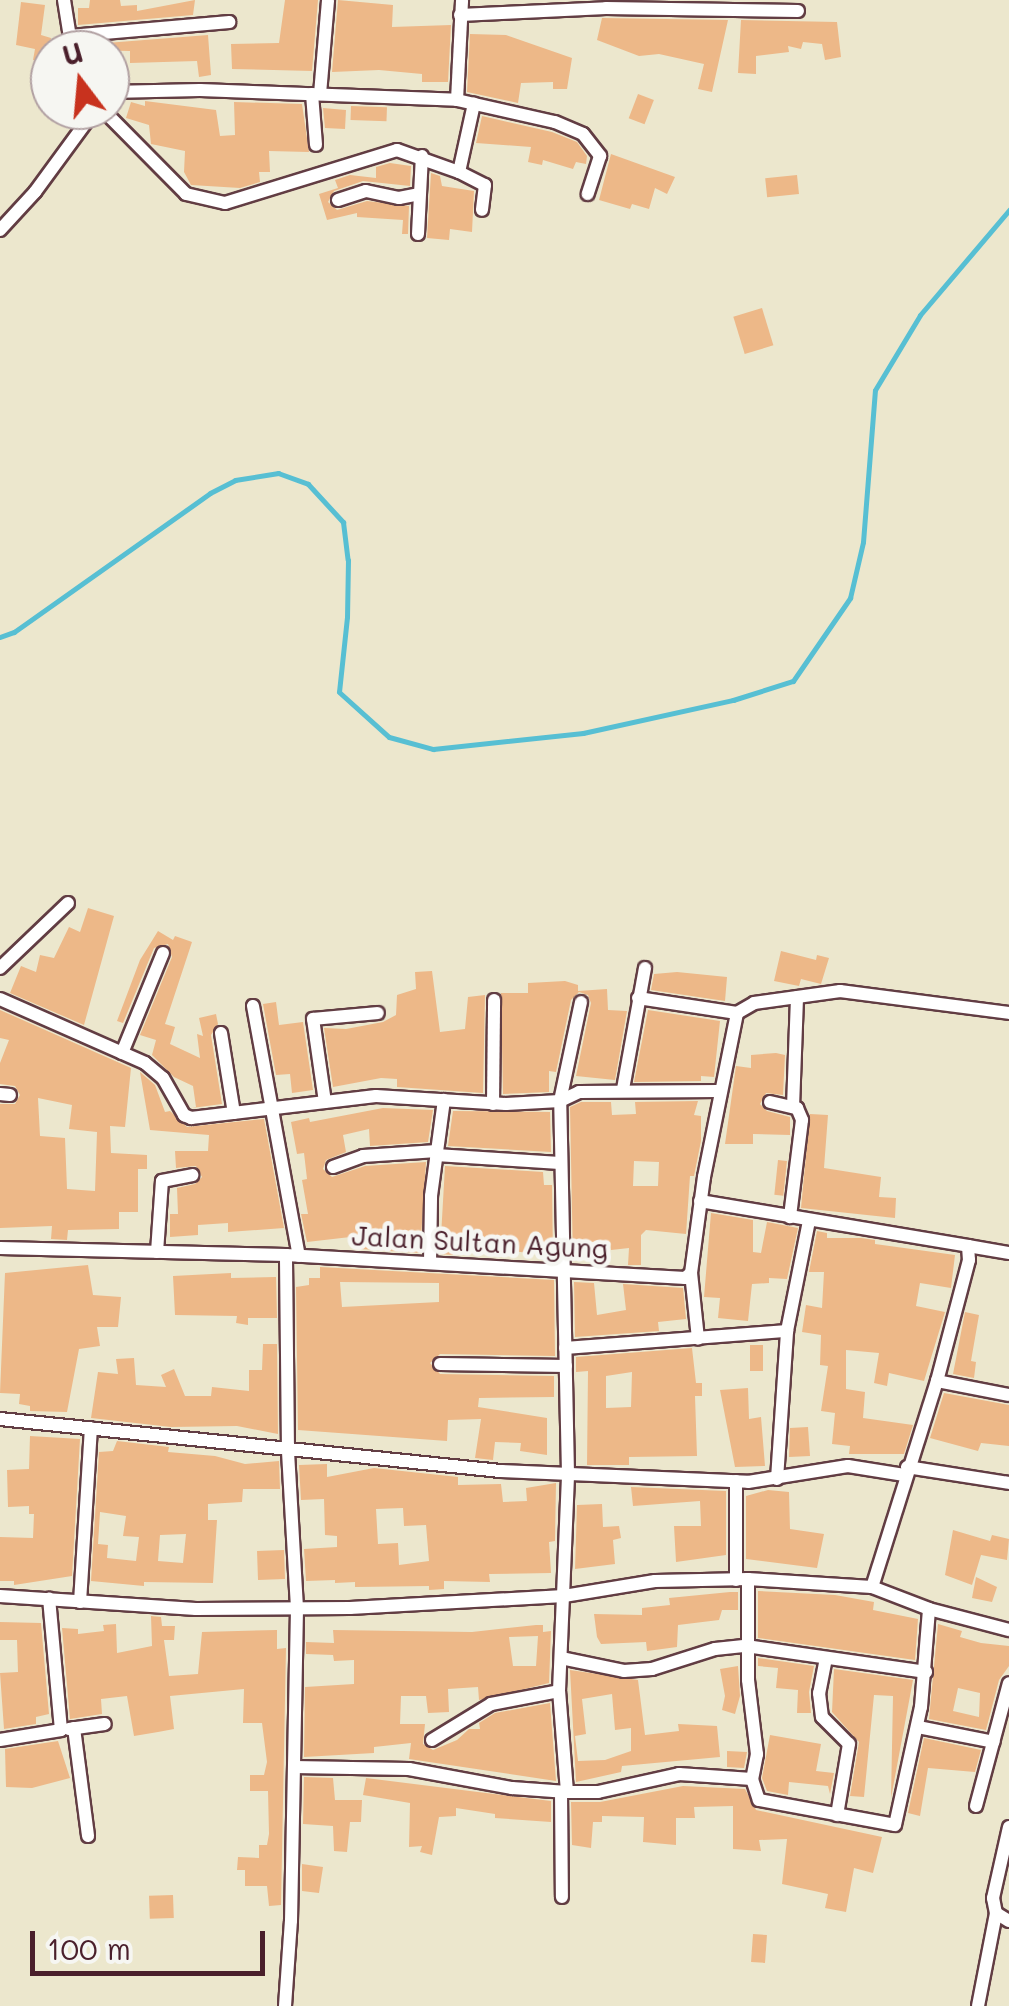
<!DOCTYPE html>
<style>
body{margin:0}
#map{position:relative;width:1009px;height:2006px;overflow:hidden;background:#ece7cd;font-family:Mali,sans-serif}
div>[style]{position:absolute}
.stream>*{height:5px;margin:-2.5px;padding:0 2.5px;transform-origin:2.5px;border-radius:2.5px;background:#57bfd3}
.building>*{inset:0;background:#edb888;transform-origin:0 0}
.roads{filter:drop-shadow(2px 0 #623d43) drop-shadow(-2px 0 #623d43) drop-shadow(0 2px #623d43) drop-shadow(0 -2px #623d43)}
.minor>*{height:12px;margin:-6px;padding:0 6px;transform-origin:6px;border-radius:6px;background:#fff}
span{translate:-50% -50%;white-space:nowrap;text-align:center;line-height:1.15;-webkit-text-stroke:9px #f6f6f2;paint-order:stroke}
.street-label{font-size:28px;color:#4a1f2b}
.north{position:absolute;left:30px;top:30px;width:100px;height:100px;box-sizing:border-box;background:#f6f6f2;border:2px solid #b1a0a2;border-radius:50%;rotate:344deg;font-size:28px;font-weight:700;line-height:40px;text-align:center;color:#4a1f2b}
.north::after{content:'';display:block;margin:auto;width:35px;height:45px;background:#c8321e;clip-path:polygon(50% 0,100% 100%,50% 72%,0 100%)}
.scale{position:absolute;left:30px;top:1931px;width:235px;height:45px;box-sizing:border-box;border:5px solid #4a1f2b;border-top:0;padding-left:12px;font-size:30px;line-height:35px;white-space:nowrap;color:#4a1f2b;-webkit-text-stroke:8px #f6f6f2;paint-order:stroke}
</style>
<div id="map">
<div class="stream">
<div style="left:0;top:637px;width:15px;rotate:-20deg"></div>
<div style="left:14px;top:632px;width:240px;rotate:-35.3deg"></div>
<div style="left:210px;top:493px;width:28px;rotate:-27deg"></div>
<div style="left:235px;top:480px;width:44px;rotate:-9.2deg"></div>
<div style="left:278px;top:473px;width:32px;rotate:20deg"></div>
<div style="left:308px;top:484px;width:52px;rotate:47.4deg"></div>
<div style="left:343px;top:522px;width:38px;rotate:83deg"></div>
<div style="left:348px;top:560px;width:57px;rotate:91deg"></div>
<div style="left:347px;top:617px;width:75px;rotate:96.1deg"></div>
<div style="left:339px;top:692px;width:67px;rotate:42deg"></div>
<div style="left:389px;top:737px;width:46px;rotate:15.3deg"></div>
<div style="left:433px;top:749px;width:151px;rotate:-6.1deg"></div>
<div style="left:583px;top:733px;width:154px;rotate:-12.4deg"></div>
<div style="left:733px;top:700px;width:63px;rotate:-17.6deg"></div>
<div style="left:793px;top:681px;width:101px;rotate:-55.5deg"></div>
<div style="left:850px;top:598px;width:57px;rotate:-76.9deg"></div>
<div style="left:863px;top:542px;width:152px;rotate:-85.5deg"></div>
<div style="left:875px;top:390px;width:87px;rotate:-59deg"></div>
<div style="left:920px;top:315px;width:138px;rotate:-49.7deg"></div>
</div>
<div class="building">
<div style="clip-path:polygon(90px 0,120px 0,121px 6px,137px 5px,137px 11px,195px 0,193px 15px,78px 25px,78px 8px,89px 8px)"></div>
<div style="clip-path:polygon(285px 0,318px 0,312px 71px,232px 69px,231px 44px,279px 43px)"></div>
<div style="clip-path:polygon(338px 0,393px 5px,392px 27px,451px 25px,448px 82px,422px 82px,422px 74px,379px 70px,332px 72px)"></div>
<div style="clip-path:polygon(21px 2px,45px 5px,41px 35px,51px 38px,46px 63px,33px 60px,35px 49px,16px 45px)"></div>
<div style="clip-path:polygon(602px 18px,728px 20px,712px 92px,698px 89px,704px 64px,659px 54px,639px 56px,597px 40px)"></div>
<div style="clip-path:polygon(741px 20px,837px 22px,841px 57px,825px 60px,822px 44px,803px 42px,801px 49px,788px 46px,789px 52px,756px 56px,756px 74px,738px 73px)"></div>
<div style="clip-path:polygon(470px 34px,506px 35px,572px 58px,567px 89px,553px 89px,553px 82px,521px 83px,518px 103px,467px 92px)"></div>
<div style="clip-path:polygon(208px 35px,211px 75px,199px 77px,197px 61px,130px 63px,130px 51px,82px 50px,81px 45px)"></div>
<div style="left:638px;top:94px;width:17px;height:26px;rotate:21deg"></div>
<div style="clip-path:polygon(145px 101px,216px 110px,220px 136px,235px 135px,234px 102px,302px 104px,309px 152px,269px 151px,270px 172px,259px 172px,260px 182px,240px 188px,191px 185px,184px 172px,185px 151px,151px 144px,149px 125px,126px 118px,131px 102px,145px 106px)"></div>
<div style="left:351px;top:106px;width:36px;height:14px;rotate:2deg"></div>
<div style="clip-path:polygon(323px 108px,346px 110px,345px 129px,325px 128px)"></div>
<div style="clip-path:polygon(482px 116px,552px 132px,577px 142px,587px 156px,586px 164px,576px 162px,573px 169px,543px 160px,542px 165px,528px 162px,531px 147px,476px 143px)"></div>
<div style="clip-path:polygon(611px 154px,675px 177px,667px 194px,655px 188px,649px 209px,632px 204px,630px 209px,599px 200px)"></div>
<div style="clip-path:polygon(390px 163px,411px 166px,410px 186px,363px 181px,334px 191px,328px 202px,337px 210px,367px 201px,409px 206px,408px 234px,402px 234px,403px 220px,357px 217px,357px 213px,327px 220px,319px 194px,338px 188px,335px 180px,350px 175px,376px 178px,376px 167px)"></div>
<div style="clip-path:polygon(431px 173px,440px 176px,442px 186px,474px 191px,472px 232px,450px 229px,449px 240px,427px 238px)"></div>
<div style="left:797px;top:175px;width:19px;height:32px;rotate:84deg"></div>
<div style="left:762px;top:308px;width:39px;height:30px;rotate:73deg"></div>
<div style="clip-path:polygon(88px 908px,114px 916px,84px 1025px,10px 993px,21px 966px,36px 972px,40px 955px,54px 958px,69px 927px,80px 932px)"></div>
<div style="clip-path:polygon(158px 931px,173px 940px,175px 936px,192px 942px,165px 1024px,175px 1027px,170px 1044px,200px 1058px,197px 1034px,203px 1036px,199px 1018px,216px 1014px,218px 1024px,211px 1035px,222px 1104px,192px 1108px,196px 1107px,193px 1086px,174px 1077px,152px 1055px,156px 1040px,140px 1035px,172px 957px,168px 944px,154px 948px,123px 1023px,117px 1021px,140px 960px)"></div>
<div style="clip-path:polygon(781px 951px,816px 960px,817px 955px,829px 958px,821px 984px,801px 979px,799px 986px,774px 981px)"></div>
<div style="clip-path:polygon(432px 971px,440px 1032px,465px 1029px,468px 997px,485px 995px,483px 1093px,397px 1087px,397px 1079px,381px 1078px,333px 1087px,324px 1028px,346px 1029px,383px 1022px,396px 1015px,397px 995px,416px 989px,415px 972px)"></div>
<div style="clip-path:polygon(677px 972px,727px 977px,725px 1001px,651px 990px,654px 974px)"></div>
<div style="clip-path:polygon(565px 981px,578px 985px,578px 991px,607px 989px,608px 1010px,627px 1011px,615px 1080px,576px 1076px,591px 1003px,588px 995px,579px 992px,571px 1000px,556px 1072px,549px 1071px,549px 1092px,503px 1094px,501px 993px,528px 993px,528px 983px)"></div>
<div style="clip-path:polygon(276px 1002px,279px 1025px,303px 1022px,313px 1090px,292px 1093px,290px 1074px,276px 1075px,263px 1004px)"></div>
<div style="clip-path:polygon(evenodd,0 1010px,131px 1068px,125px 1127px,110px 1126px,111px 1153px,147px 1155px,147px 1169px,138px 1169px,138px 1212px,119px 1212px,119px 1229px,68px 1230px,67px 1240px,51px 1239px,52px 1226px,0 1228px,0 1104px,15px 1104px,20px 1095px,15px 1086px,0 1084px,0 1063px,9px 1040px,0 1038px,0 1010px,38px 1098px,72px 1105px,69px 1129px,97px 1132px,95px 1191px,67px 1189px,65px 1138px,40px 1136px,38px 1098px)"></div>
<div style="clip-path:polygon(648px 1010px,720px 1021px,714px 1077px,701px 1076px,701px 1081px,634px 1082px)"></div>
<div style="clip-path:polygon(776px 1053px,785px 1055px,783px 1095px,766px 1093px,760px 1104px,767px 1111px,790px 1117px,790px 1135px,753px 1134px,753px 1144px,725px 1144px,736px 1066px,751px 1068px,751px 1055px)"></div>
<div style="clip-path:polygon(140px 1072px,155px 1085px,165px 1112px,170px 1111px,187px 1127px,264px 1119px,284px 1228px,228px 1232px,228px 1223px,198px 1225px,198px 1235px,170px 1237px,170px 1214px,178px 1214px,177px 1188px,195px 1184px,202px 1177px,196px 1166px,176px 1168px,175px 1151px,208px 1151px,209px 1135px,150px 1130px)"></div>
<div style="clip-path:polygon(evenodd,698px 1101px,694px 1115px,701px 1116px,701px 1141px,694px 1176px,690px 1176px,686px 1234px,646px 1230px,641px 1235px,641px 1265px,628px 1265px,629px 1248px,611px 1250px,610px 1242px,576px 1242px,573px 1262px,570px 1107px,581px 1102px,611px 1102px,612px 1115px,636px 1114px,635px 1102px,698px 1101px,634px 1161px,659px 1162px,658px 1186px,633px 1186px,634px 1161px)"></div>
<div style="clip-path:polygon(383px 1108px,433px 1110px,428px 1142px,370px 1146px,369px 1129px,343px 1135px,346px 1152px,326px 1160px,323px 1169px,332px 1177px,365px 1166px,426px 1162px,420px 1253px,361px 1249px,359px 1236px,307px 1242px,301px 1214px,308px 1214px,302px 1180px,307px 1179px,304px 1153px,297px 1154px,291px 1122px,309px 1118px,310px 1122px)"></div>
<div style="clip-path:polygon(453px 1111px,550px 1112px,551px 1152px,448px 1146px)"></div>
<div style="clip-path:polygon(810px 1114px,828px 1115px,824px 1168px,881px 1177px,879px 1197px,896px 1198px,895px 1218px,801px 1208px)"></div>
<div style="left:778px;top:1160px;width:9px;height:35px;rotate:6deg"></div>
<div style="clip-path:polygon(445px 1166px,543px 1172px,544px 1185px,552px 1185px,553px 1256px,464px 1245px,463px 1251px,453px 1249px,453px 1255px,440px 1254px)"></div>
<div style="clip-path:polygon(711px 1213px,753px 1220px,753px 1252px,761px 1253px,767px 1222px,798px 1228px,787px 1279px,769px 1278px,769px 1283px,752px 1284px,748px 1321px,718px 1318px,720px 1298px,704px 1297px)"></div>
<div style="clip-path:polygon(817px 1231px,827px 1233px,827px 1238px,861px 1238px,875px 1240px,875px 1244px,955px 1255px,951px 1288px,920px 1283px,916px 1306px,945px 1312px,924px 1381px,889px 1373px,887px 1386px,874px 1383px,879px 1353px,846px 1350px,846px 1389px,865px 1392px,863px 1418px,913px 1425px,904px 1454px,849px 1454px,850px 1446px,832px 1444px,835px 1413px,821px 1411px,828px 1366px,820px 1365px,821px 1335px,802px 1332px,806px 1305px,822px 1308px,824px 1272px,809px 1272px)"></div>
<div style="clip-path:polygon(88px 1265px,93px 1295px,121px 1297px,118px 1327px,97px 1327px,100px 1346px,79px 1349px,67px 1412px,30px 1411px,30px 1406px,19px 1404px,20px 1394px,0 1393px,5px 1273px)"></div>
<div style="clip-path:polygon(evenodd,320px 1267px,554px 1280px,555px 1356px,440px 1354px,430px 1363px,440px 1374px,554px 1376px,554px 1397px,479px 1398px,478px 1407px,547px 1418px,547px 1455px,520px 1451px,521px 1443px,495px 1442px,493px 1460px,475px 1458px,481px 1419px,448px 1420px,447px 1441px,298px 1430px,296px 1287px,309px 1285px,309px 1278px,320px 1278px,320px 1267px,340px 1282px,439px 1283px,439px 1302px,342px 1307px,340px 1282px)"></div>
<div style="clip-path:polygon(231px 1273px,231px 1278px,276px 1277px,277px 1318px,248px 1318px,248px 1325px,236px 1323px,237px 1316px,175px 1315px,173px 1276px)"></div>
<div style="clip-path:polygon(574px 1282px,594px 1283px,597px 1315px,626px 1310px,623px 1284px,683px 1288px,686px 1319px,658px 1322px,659px 1331px,575px 1337px)"></div>
<div style="clip-path:polygon(965px 1312px,979px 1315px,971px 1361px,976px 1362px,974px 1378px,953px 1374px)"></div>
<div style="clip-path:polygon(263px 1344px,277px 1344px,278px 1434px,237px 1426px,171px 1427px,91px 1418px,98px 1372px,118px 1374px,116px 1359px,134px 1358px,136px 1385px,166px 1387px,161px 1375px,174px 1369px,185px 1396px,211px 1396px,212px 1387px,249px 1391px,249px 1370px,262px 1370px)"></div>
<div style="left:750px;top:1345px;width:13px;height:26px"></div>
<div style="clip-path:polygon(evenodd,692px 1348px,696px 1383px,702px 1383px,702px 1396px,695px 1396px,697px 1456px,629px 1457px,629px 1465px,587px 1465px,588px 1371px,576px 1372px,576px 1357px,692px 1348px,632px 1372px,631px 1407px,606px 1408px,606px 1376px,632px 1372px)"></div>
<div style="clip-path:polygon(748px 1388px,749px 1419px,761px 1417px,765px 1466px,735px 1467px,720px 1390px)"></div>
<div style="clip-path:polygon(944px 1393px,1009px 1405px,1009px 1446px,981px 1443px,978px 1451px,930px 1438px)"></div>
<div style="clip-path:polygon(808px 1427px,810px 1456px,789px 1457px,790px 1428px)"></div>
<div style="clip-path:polygon(30px 1436px,80px 1439px,72px 1576px,14px 1585px,14px 1581px,0 1581px,0 1537px,33px 1538px,34px 1514px,29px 1514px,29px 1506px,8px 1507px,7px 1470px,29px 1469px)"></div>
<div style="clip-path:polygon(evenodd,117px 1441px,169px 1447px,168px 1452px,215px 1456px,245px 1464px,279px 1461px,280px 1489px,243px 1489px,242px 1502px,208px 1504px,208px 1520px,217px 1520px,213px 1583px,144px 1582px,144px 1586px,91px 1581px,99px 1452px,113px 1451px,117px 1441px,100px 1512px,126px 1516px,123px 1536px,139px 1537px,136px 1561px,107px 1558px,108px 1545px,98px 1544px,100px 1512px,117px 1441px,186px 1534px,183px 1563px,158px 1561px,160px 1535px,186px 1534px)"></div>
<div style="clip-path:polygon(evenodd,327px 1464px,327px 1477px,374px 1468px,458px 1477px,458px 1485px,501px 1484px,503px 1502px,527px 1501px,526px 1488px,556px 1483px,555px 1541px,549px 1542px,551px 1573px,489px 1574px,490px 1582px,444px 1581px,444px 1589px,429px 1590px,429px 1586px,355px 1587px,355px 1582px,335px 1583px,335px 1580px,306px 1581px,304px 1549px,337px 1547px,337px 1536px,325px 1535px,324px 1499px,301px 1500px,299px 1465px,327px 1464px,403px 1508px,404px 1526px,426px 1525px,429px 1561px,399px 1565px,398px 1543px,378px 1544px,376px 1509px,403px 1508px)"></div>
<div style="clip-path:polygon(631px 1487px,726px 1491px,726px 1555px,676px 1562px,674px 1526px,701px 1526px,700px 1501px,633px 1506px)"></div>
<div style="clip-path:polygon(768px 1490px,789px 1492px,790px 1529px,824px 1534px,817px 1568px,746px 1559px,746px 1496px)"></div>
<div style="clip-path:polygon(602px 1504px,603px 1527px,619px 1526px,621px 1538px,613px 1540px,615px 1564px,575px 1569px,577px 1505px)"></div>
<div style="clip-path:polygon(953px 1530px,990px 1541px,992px 1535px,1009px 1539px,1007px 1560px,981px 1555px,972px 1585px,945px 1575px)"></div>
<div style="left:284px;top:1550px;width:29px;height:27px;rotate:88deg"></div>
<div style="clip-path:polygon(976px 1577px,997px 1587px,992px 1602px,972px 1598px)"></div>
<div style="clip-path:polygon(758px 1591px,835px 1595px,874px 1602px,873px 1610px,918px 1619px,915px 1660px,758px 1638px)"></div>
<div style="clip-path:polygon(730px 1592px,738px 1592px,738px 1610px,722px 1610px,719px 1620px,678px 1625px,677px 1647px,647px 1651px,646px 1642px,601px 1644px,597px 1637px,594px 1614px,642px 1615px,642px 1608px,670px 1605px,669px 1598px)"></div>
<div style="clip-path:polygon(151px 1616px,161px 1617px,162px 1626px,175px 1626px,174px 1640px,164px 1640px,169px 1676px,198px 1674px,202px 1632px,277px 1630px,277px 1649px,286px 1648px,281px 1905px,269px 1906px,267px 1886px,245px 1886px,245px 1870px,237px 1870px,238px 1857px,259px 1858px,259px 1845px,267px 1845px,269px 1834px,268px 1791px,250px 1791px,250px 1775px,264px 1775px,267px 1762px,262px 1723px,243px 1723px,244px 1689px,170px 1696px,174px 1729px,158px 1732px,134px 1736px,127px 1696px,101px 1699px,102px 1714px,70px 1719px,62px 1628px,78px 1629px,78px 1634px,104px 1631px,103px 1625px,116px 1624px,117px 1653px,152px 1646px)"></div>
<div style="clip-path:polygon(0 1622px,41px 1623px,49px 1714px,36px 1717px,36px 1724px,4px 1729px,0 1673px,18px 1672px,17px 1640px,0 1640px)"></div>
<div style="clip-path:polygon(evenodd,938px 1624px,962px 1631px,960px 1637px,981px 1643px,1009px 1646px,1009px 1666px,999px 1680px,986px 1730px,929px 1719px,938px 1624px,958px 1688px,980px 1693px,979px 1717px,953px 1711px,958px 1688px)"></div>
<div style="clip-path:polygon(evenodd,536px 1625px,543px 1625px,543px 1632px,551px 1631px,549px 1683px,479px 1700px,478px 1687px,448px 1689px,449px 1712px,428px 1713px,426px 1696px,401px 1696px,400px 1724px,425px 1724px,423px 1744px,433px 1750px,457px 1740px,469px 1729px,480px 1729px,479px 1723px,495px 1713px,550px 1703px,556px 1781px,409px 1759px,411px 1743px,374px 1747px,374px 1753px,304px 1757px,305px 1687px,354px 1684px,354px 1660px,334px 1661px,333px 1655px,306px 1654px,306px 1642px,334px 1643px,333px 1630px,472px 1632px,536px 1625px,538px 1636px,536px 1666px,513px 1666px,509px 1637px,538px 1636px)"></div>
<div style="clip-path:polygon(758px 1658px,814px 1666px,809px 1692px,811px 1713px,797px 1713px,798px 1690px,776px 1688px,778px 1668px,758px 1666px)"></div>
<div style="clip-path:polygon(738px 1666px,740px 1696px,735px 1714px,722px 1710px,725px 1696px,720px 1669px)"></div>
<div style="clip-path:polygon(834px 1669px,913px 1680px,891px 1798px,893px 1696px,874px 1695px,864px 1797px,850px 1796px,859px 1742px,832px 1712px)"></div>
<div style="clip-path:polygon(evenodd,570px 1670px,638px 1680px,645px 1735px,679px 1731px,678px 1724px,717px 1726px,720px 1757px,622px 1766px,621px 1772px,576px 1782px,570px 1670px,612px 1694px,615px 1730px,631px 1728px,631px 1751px,605px 1760px,578px 1761px,575px 1736px,586px 1734px,582px 1699px,612px 1694px)"></div>
<div style="clip-path:polygon(770px 1735px,821px 1744px,816px 1771px,834px 1773px,830px 1794px,828px 1786px,789px 1782px,788px 1795px,767px 1791px,762px 1778px)"></div>
<div style="clip-path:polygon(924px 1738px,981px 1750px,975px 1772px,928px 1768px,920px 1816px,908px 1813px)"></div>
<div style="clip-path:polygon(58px 1741px,70px 1778px,32px 1788px,6px 1787px,5px 1749px)"></div>
<div style="clip-path:polygon(727px 1751px,747px 1752px,744px 1768px,727px 1767px)"></div>
<div style="clip-path:polygon(304px 1777px,333px 1778px,335px 1800px,362px 1800px,361px 1822px,350px 1822px,347px 1852px,334px 1851px,333px 1826px,303px 1824px)"></div>
<div style="clip-path:polygon(366px 1778px,551px 1801px,551px 1822px,495px 1818px,495px 1814px,456px 1808px,456px 1816px,439px 1817px,432px 1855px,420px 1852px,422px 1846px,409px 1847px,410px 1803px,363px 1795px)"></div>
<div style="clip-path:polygon(683px 1786px,745px 1789px,756px 1810px,882px 1837px,873px 1873px,854px 1868px,846px 1912px,825px 1908px,828px 1894px,782px 1884px,787px 1839px,759px 1840px,761px 1851px,733px 1849px,733px 1806px,694px 1807px,695px 1818px,676px 1818px,676px 1845px,643px 1842px,644px 1817px,602px 1816px,602px 1822px,593px 1822px,591px 1848px,572px 1845px,571px 1802px,600px 1802px)"></div>
<div style="clip-path:polygon(302px 1864px,323px 1867px,319px 1893px,302px 1891px)"></div>
<div style="left:173px;top:1895px;width:23px;height:24px;rotate:88deg"></div>
<div style="left:753px;top:1934px;width:14px;height:28px;rotate:4deg"></div>
</div>
<div class="roads">
<div class="minor">
<div style="left:64px;top:0;width:51px;rotate:80.9deg"></div>
<div style="left:460px;top:15px;width:146px;rotate:-2.7deg"></div>
<div style="left:606px;top:8px;width:192px;rotate:0.9deg"></div>
<div style="left:70px;top:36px;width:160px;rotate:-5deg"></div>
<div style="left:110px;top:92px;width:90px;rotate:-1.3deg"></div>
<div style="left:200px;top:90px;width:257px;rotate:2.2deg"></div>
<div style="left:457px;top:100px;width:100px;rotate:12.7deg"></div>
<div style="left:555px;top:122px;width:30px;rotate:23deg"></div>
<div style="left:583px;top:134px;width:28px;rotate:52deg"></div>
<div style="left:600px;top:156px;width:40px;rotate:108deg"></div>
<div style="left:312px;top:94px;width:51px;rotate:85.5deg"></div>
<div style="left:320px;top:94px;width:94px;rotate:-85.1deg"></div>
<div style="left:457px;top:100px;width:100px;rotate:-87.1deg"></div>
<div style="left:103px;top:110px;width:118px;rotate:45.3deg"></div>
<div style="left:186px;top:194px;width:40px;rotate:13deg"></div>
<div style="left:225px;top:203px;width:180px;rotate:-17.1deg"></div>
<div style="left:397px;top:150px;width:66px;rotate:19.5deg"></div>
<div style="left:459px;top:172px;width:70px;rotate:-77.6deg"></div>
<div style="left:459px;top:172px;width:29px;rotate:27deg"></div>
<div style="left:485px;top:185px;width:25px;rotate:97deg"></div>
<div style="left:338px;top:200px;width:29px;rotate:-18deg"></div>
<div style="left:366px;top:191px;width:34px;rotate:12deg"></div>
<div style="left:399px;top:198px;width:21px;rotate:-11deg"></div>
<div style="left:0;top:230px;width:52px;rotate:-47.4deg"></div>
<div style="left:35px;top:192px;width:102px;rotate:-53.8deg"></div>
<div style="left:418px;top:234px;width:78px;rotate:-87.1deg"></div>
<div style="left:0;top:968px;width:94px;rotate:-43.7deg"></div>
<div style="left:638px;top:998px;width:100px;rotate:8.6deg"></div>
<div style="left:737px;top:1013px;width:20px;rotate:-30deg"></div>
<div style="left:754px;top:1003px;width:87px;rotate:-7.9deg"></div>
<div style="left:840px;top:991px;width:170px;rotate:7.4deg"></div>
<div style="left:0;top:999px;width:158px;rotate:23.8deg"></div>
<div style="left:145px;top:1063px;width:23px;rotate:40deg"></div>
<div style="left:163px;top:1078px;width:43px;rotate:60.4deg"></div>
<div style="left:184px;top:1115px;width:8px;rotate:23deg"></div>
<div style="left:191px;top:1118px;width:186px;rotate:-6.8deg"></div>
<div style="left:376px;top:1096px;width:130px;rotate:3.5deg"></div>
<div style="left:506px;top:1104px;width:54px;rotate:-3.2deg"></div>
<div style="left:560px;top:1101px;width:21px;rotate:-25deg"></div>
<div style="left:579px;top:1092px;width:140px;rotate:-0.4deg"></div>
<div style="left:253px;top:1006px;width:254px;rotate:79.6deg"></div>
<div style="left:221px;top:1033px;width:81px;rotate:80.8deg"></div>
<div style="left:122px;top:1053px;width:108px;rotate:-67.7deg"></div>
<div style="left:623px;top:1089px;width:123px;rotate:-79.7deg"></div>
<div style="left:0;top:1094px;width:10px;rotate:6deg"></div>
<div style="left:325px;top:1102px;width:84px;rotate:-98.2deg"></div>
<div style="left:313px;top:1019px;width:65px;rotate:-5.3deg"></div>
<div style="left:770px;top:1102px;width:28px;rotate:13deg"></div>
<div style="left:797px;top:1108px;width:13px;rotate:67deg"></div>
<div style="left:802px;top:1120px;width:98px;rotate:97.1deg"></div>
<div style="left:493px;top:1104px;width:104px;rotate:-89.4deg"></div>
<div style="left:793px;top:1107px;width:110px;rotate:-87.9deg"></div>
<div style="left:436px;top:1155px;width:124px;rotate:3.7deg"></div>
<div style="left:333px;top:1167px;width:32px;rotate:-20deg"></div>
<div style="left:363px;top:1156px;width:74px;rotate:-3.9deg"></div>
<div style="left:700px;top:1201px;width:272px;rotate:9.5deg"></div>
<div style="left:968px;top:1246px;width:14px;rotate:86deg"></div>
<div style="left:969px;top:1260px;width:125px;rotate:104.8deg"></div>
<div style="left:937px;top:1381px;width:216px;rotate:107.5deg"></div>
<div style="left:968px;top:1246px;width:42px;rotate:9.7deg"></div>
<div style="left:0;top:1248px;width:286px;rotate:1.4deg"></div>
<div style="left:286px;top:1255px;width:400px;rotate:3.3deg"></div>
<div style="left:685px;top:1278px;width:8px;rotate:-40deg"></div>
<div style="left:691px;top:1273px;width:97px;rotate:-82.3deg"></div>
<div style="left:704px;top:1177px;width:167px;rotate:-78.6deg"></div>
<div style="left:157px;top:1252px;width:71px;rotate:-86deg"></div>
<div style="left:162px;top:1181px;width:31px;rotate:-11deg"></div>
<div style="left:430px;top:1263px;width:67px;rotate:-89.1deg"></div>
<div style="left:431px;top:1196px;width:97px;rotate:-82.3deg"></div>
<div style="left:691px;top:1273px;width:66px;rotate:83.9deg"></div>
<div style="left:565px;top:1348px;width:223px;rotate:-4.4deg"></div>
<div style="left:440px;top:1364px;width:126px;rotate:0.9deg"></div>
<div style="left:937px;top:1381px;width:73px;rotate:11deg"></div>
<div style="left:0;top:1419px;width:504px;rotate:5.93deg"></div>
<div style="left:501px;top:1471px;width:247px;rotate:2.5deg"></div>
<div style="left:748px;top:1482px;width:101px;rotate:-9.1deg"></div>
<div style="left:848px;top:1466px;width:57px;rotate:9.1deg"></div>
<div style="left:907px;top:1467px;width:103px;rotate:8.9deg"></div>
<div style="left:777px;top:1479px;width:148px;rotate:-86.1deg"></div>
<div style="left:787px;top:1331px;width:112px;rotate:-78.7deg"></div>
<div style="left:748px;top:1579px;width:101px;rotate:90deg"></div>
<div style="left:748px;top:1680px;width:75px;rotate:83.1deg"></div>
<div style="left:757px;top:1754px;width:25px;rotate:101deg"></div>
<div style="left:736px;top:1580px;width:99px;rotate:-90deg"></div>
<div style="left:0;top:1596px;width:196px;rotate:3.8deg"></div>
<div style="left:196px;top:1609px;width:154px;rotate:-0.4deg"></div>
<div style="left:350px;top:1608px;width:214px;rotate:-3.2deg"></div>
<div style="left:564px;top:1596px;width:92px;rotate:-9.4deg"></div>
<div style="left:655px;top:1581px;width:93px;rotate:-1.2deg"></div>
<div style="left:748px;top:1579px;width:124px;rotate:3.7deg"></div>
<div style="left:872px;top:1587px;width:61px;rotate:21.1deg"></div>
<div style="left:929px;top:1609px;width:83px;rotate:14.7deg"></div>
<div style="left:80px;top:1602px;width:174px;rotate:-86.4deg"></div>
<div style="left:561px;top:1658px;width:64px;rotate:11.7deg"></div>
<div style="left:624px;top:1671px;width:28px;rotate:-4deg"></div>
<div style="left:652px;top:1669px;width:66px;rotate:-17.6deg"></div>
<div style="left:715px;top:1649px;width:31px;rotate:-6deg"></div>
<div style="left:746px;top:1646px;width:182px;rotate:8.2deg"></div>
<div style="left:826px;top:1658px;width:36px;rotate:101deg"></div>
<div style="left:819px;top:1693px;width:24px;rotate:83deg"></div>
<div style="left:822px;top:1717px;width:38px;rotate:45deg"></div>
<div style="left:849px;top:1744px;width:72px;rotate:99.6deg"></div>
<div style="left:918px;top:1727px;width:77px;rotate:11.2deg"></div>
<div style="left:74px;top:1728px;width:109px;rotate:82.6deg"></div>
<div style="left:69px;top:1729px;width:36px;rotate:-8deg"></div>
<div style="left:0;top:1740px;width:62px;rotate:-9.3deg"></div>
<div style="left:61px;top:1730px;width:132px;rotate:-95.2deg"></div>
<div style="left:432px;top:1740px;width:69px;rotate:-31.4deg"></div>
<div style="left:491px;top:1704px;width:69px;rotate:-10.8deg"></div>
<div style="left:294px;top:1767px;width:115px;rotate:1deg"></div>
<div style="left:409px;top:1769px;width:105px;rotate:10.5deg"></div>
<div style="left:512px;top:1788px;width:55px;rotate:4.2deg"></div>
<div style="left:567px;top:1792px;width:31px"></div>
<div style="left:598px;top:1792px;width:83px;rotate:-12.5deg"></div>
<div style="left:679px;top:1774px;width:73px;rotate:3.9deg"></div>
<div style="left:752px;top:1779px;width:22px;rotate:72deg"></div>
<div style="left:759px;top:1800px;width:138px;rotate:10.4deg"></div>
<div style="left:895px;top:1825px;width:121px;rotate:-77.6deg"></div>
<div style="left:921px;top:1707px;width:98px;rotate:-85.3deg"></div>
<div style="left:561px;top:1792px;width:105px;rotate:89.5deg"></div>
<div style="left:567px;top:1792px;width:101px;rotate:-94.5deg"></div>
<div style="left:559px;top:1691px;width:217px;rotate:-87.6deg"></div>
<div style="left:568px;top:1474px;width:373px;rotate:-91.2deg"></div>
<div style="left:560px;top:1101px;width:101px;rotate:-78deg"></div>
<div style="left:976px;top:1806px;width:127px;rotate:-75deg"></div>
<div style="left:1009px;top:1827px;width:73px;rotate:102.7deg"></div>
<div style="left:993px;top:1898px;width:15px;rotate:79deg"></div>
<div style="left:996px;top:1913px;width:15px;rotate:32deg"></div>
<div style="left:285px;top:2006px;width:85px;rotate:-86deg"></div>
<div style="left:291px;top:1921px;width:313px;rotate:-88.9deg"></div>
<div style="left:297px;top:1608px;width:158px;rotate:-93.3deg"></div>
<div style="left:288px;top:1450px;width:195px;rotate:-90.6deg"></div>
<div style="left:978px;top:2006px;width:95px;rotate:-79deg"></div>
</div>
</div>
<div class="street-label">
<span style="left:480px;top:1241px;rotate:3deg">Jalan Sultan Agung</span>
</div>
<div class="north">U</div>
<div class="scale">100 m</div>
</div>
